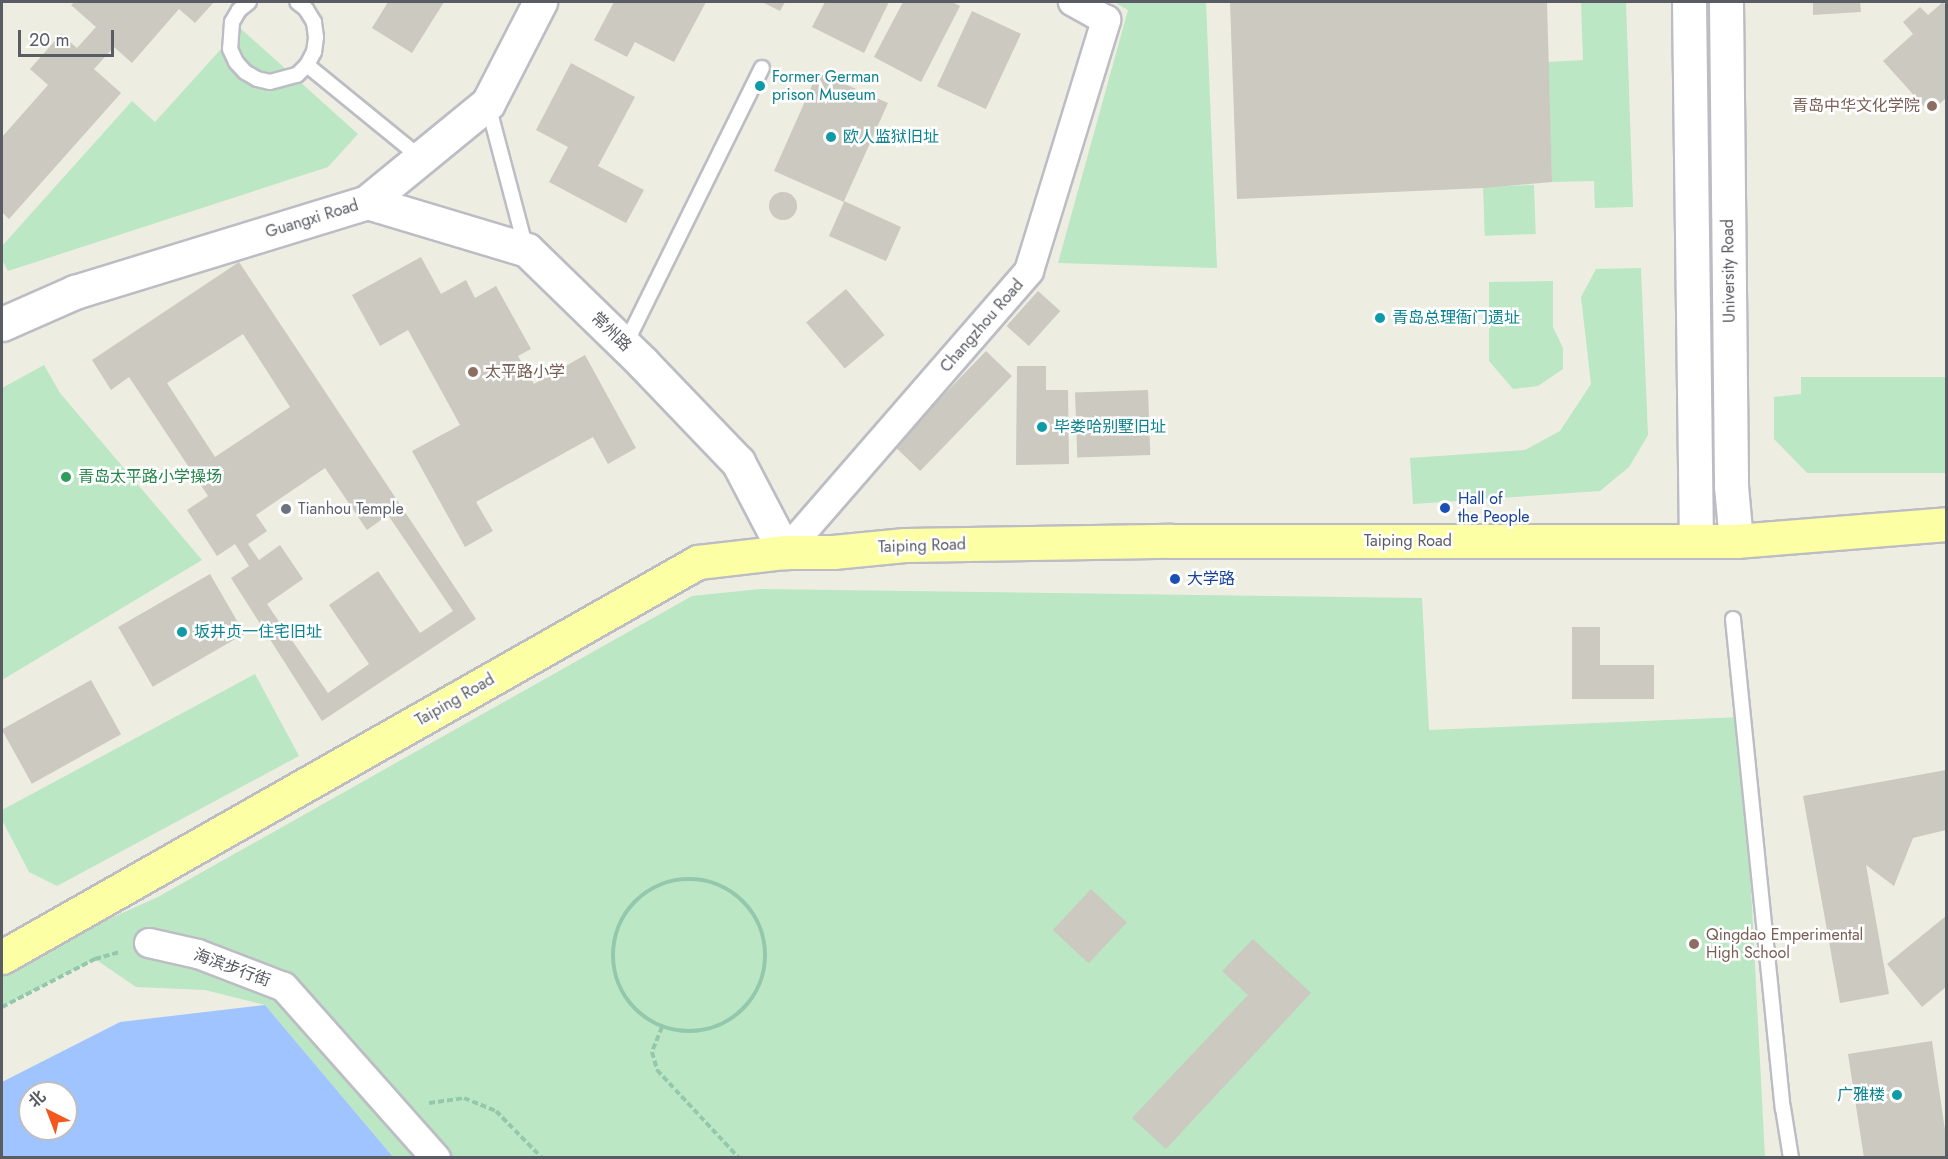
<!DOCTYPE html>
<meta charset="utf-8">
<style>
body{margin:0}
#map{position:relative;width:1948px;height:1159px;overflow:hidden;background:#eeede1;font-family:Jost,"Noto Sans SC",sans-serif}
div>[style]{position:absolute}
.green>*{inset:0;background:#bbe7c4;transform-origin:0 0}
.water>*{inset:0;background:#a0c4ff}
.building>*{inset:0;background:#cbc9c0;transform-origin:0 0}
.round{border-radius:50%}
.path>*{height:4px;margin-top:-2px;transform-origin:0;background:repeating-linear-gradient(90deg,#94c8ad 0 6px,transparent 0 9px)}
.path>.ring{margin:-2px;padding:0;box-sizing:content-box;background:none;border:4px solid #94c8ad;border-radius:50%}
.roads{filter:drop-shadow(2px 0 #bcbdc4) drop-shadow(-2px 0 #bcbdc4) drop-shadow(0 2px #bcbdc4) drop-shadow(0 -2px #bcbdc4)}
.lane>*{height:14px;margin:-7px;padding:0 7px;transform-origin:7px;border-radius:7px;background:#fff}
.street>*{height:28px;margin:-14px;padding:0 14px;transform-origin:14px;border-radius:14px;background:#fff}
.secondary>*{height:33px;margin:-16.5px;padding:0 16.5px;transform-origin:16.5px;border-radius:16.5px;background:#fff}
.primary>*{height:33px;margin:-16.5px;padding:0 16.5px;transform-origin:16.5px;border-radius:16.5px;background:#fdffa5}
.dots>*{width:16px;height:16px;translate:-50% -50%;box-sizing:border-box;border:3px solid #fff;border-radius:50%}
span{translate:-50% -50%;white-space:nowrap;text-align:center;line-height:1.15;-webkit-text-stroke:5px #fff;paint-order:stroke}
.culture-label{font-size:16px;color:#0d838f}
.left{translate:0 -50%;text-align:left}
.right{translate:-100% -50%;text-align:right}
.education-label{font-size:16px;color:#785e54}
.street-label{font-size:16px;color:#5a5c63}
.leisure-label{font-size:16px;color:#27864d}
.transit-label{font-size:16px;color:#164399}
.worship-label{font-size:16px;color:#5b616d}
.frame{position:absolute;inset:0;border:3px solid #5a5c63;pointer-events:none}
.north{position:absolute;left:18px;top:1081px;width:60px;height:60px;box-sizing:border-box;background:#fff;border:2px solid #bdbec1;border-radius:50%;rotate:318deg;font-size:16px;font-weight:700;line-height:24px;text-align:center;color:#5a5c63}
.north::after{content:'';display:block;margin:auto;width:21px;height:27px;background:#f35821;clip-path:polygon(50% 0,100% 100%,50% 72%,0 100%)}
.scale{position:absolute;left:18px;top:30px;width:96px;height:27px;box-sizing:border-box;border:3px solid #5a5c63;border-top:0;padding-left:8px;font-size:18px;line-height:21px;white-space:nowrap;color:#5a5c63;-webkit-text-stroke:4px #fff;paint-order:stroke}
</style>
<div id="map">
<div class="green">
<div style="clip-path:polygon(1114px 2px,1206px 2px,1217px 268px,1058px 263px,1128px 10px)"></div>
<div style="clip-path:polygon(1581px 2px,1626px 2px,1633px 207px,1595px 208px,1594px 181px,1552px 182px,1548px 62px,1583px 60px)"></div>
<div style="clip-path:polygon(240px 28px,358px 134px,328px 167px,8px 271px,2px 260px,2px 246px,132px 101px,155px 122px)"></div>
<div style="left:1534px;top:185px;width:49px;height:51px;rotate:88deg"></div>
<div style="clip-path:polygon(1641px 268px,1648px 435px,1629px 467px,1600px 491px,1413px 504px,1410px 458px,1525px 450px,1560px 431px,1591px 384px,1581px 297px,1596px 269px)"></div>
<div style="clip-path:polygon(1553px 281px,1553px 327px,1563px 348px,1563px 369px,1538px 386px,1513px 389px,1489px 361px,1489px 282px)"></div>
<div style="clip-path:polygon(44px 365px,60px 393px,202px 560px,2px 680px,2px 388px)"></div>
<div style="clip-path:polygon(1801px 377px,1946px 377px,1946px 473px,1807px 473px,1774px 439px,1774px 397px,1801px 394px)"></div>
<div style="clip-path:polygon(760px 589px,1422px 598px,1429px 730px,1742px 717px,1765px 1157px,393px 1157px,265px 1005px,205px 990px,136px 987px,95px 959px,2px 1007px,2px 973px,82px 931px,158px 897px,692px 596px)"></div>
<div style="clip-path:polygon(255px 674px,299px 756px,57px 886px,29px 872px,2px 820px,2px 810px)"></div>
</div>
<div class="water">
<div style="clip-path:polygon(evenodd,265px 1005px,393px 1157px,2px 1157px,2px 1082px,120px 1022px,265px 1005px,30px 1093px,66px 1093px,66px 1129px,30px 1129px,30px 1093px)"></div>
</div>
<div class="building">
<div style="clip-path:polygon(75px 2px,214px 2px,195px 23px,179px 9px,132px 63px,114px 47px,94px 69px,121px 93px,9px 219px,2px 212px,2px 137px,48px 85px,30px 69px,61px 34px,77px 48px,96px 27px,71px 5px)"></div>
<div style="clip-path:polygon(388px 2px,444px 2px,412px 53px,372px 28px)"></div>
<div style="clip-path:polygon(614px 2px,706px 2px,674px 62px,635px 42px,627px 57px,594px 40px)"></div>
<div style="clip-path:polygon(762px 2px,785px 2px,780px 11px)"></div>
<div style="clip-path:polygon(825px 2px,889px 2px,864px 53px,812px 27px)"></div>
<div style="clip-path:polygon(903px 2px,952px 2px,960px 6px,921px 82px,874px 57px)"></div>
<div style="clip-path:polygon(1230px 2px,1547px 2px,1552px 182px,1483px 188px,1237px 199px)"></div>
<div style="clip-path:polygon(1813px 2px,1860px 2px,1861px 12px,1813px 15px)"></div>
<div style="clip-path:polygon(1943px 2px,1946px 6px,1946px 98px,1930px 113px,1883px 61px,1913px 34px,1903px 22px,1920px 7px,1928px 15px)"></div>
<div style="left:972px;top:11px;width:54px;height:83px;rotate:25deg"></div>
<div style="clip-path:polygon(571px 63px,635px 97px,598px 166px,644px 190px,626px 223px,549px 182px,568px 147px,536px 130px)"></div>
<div style="clip-path:polygon(818px 72px,888px 103px,844px 201px,901px 227px,886px 261px,829px 236px,844px 202px,774px 171px)"></div>
<div class="round" style="left:769px;top:192px;width:28px;height:28px"></div>
<div style="clip-path:polygon(421px 257px,441px 294px,466px 280px,475px 298px,496px 286px,531px 349px,518px 356px,534px 384px,585px 355px,636px 448px,608px 464px,593px 437px,476px 502px,493px 531px,465px 547px,412px 451px,460px 425px,408px 330px,380px 346px,352px 295px)"></div>
<div style="clip-path:polygon(evenodd,239px 262px,476px 619px,322px 721px,231px 578px,249px 566px,235px 544px,217px 556px,187px 510px,208px 496px,129px 377px,111px 390px,92px 360px,239px 262px,243px 334px,290px 407px,215px 457px,167px 383px,243px 334px,239px 262px,325px 468px,367px 530px,388px 515px,453px 611px,420px 633px,378px 571px,329px 605px,369px 664px,328px 693px,267px 604px,303px 579px,280px 545px,259px 560px,248px 544px,267px 531px,256px 515px,325px 468px)"></div>
<div style="left:846px;top:289px;width:60px;height:52px;rotate:50deg"></div>
<div style="left:1038px;top:291px;width:30px;height:47px;rotate:42deg"></div>
<div style="left:986px;top:351px;width:36px;height:132px;rotate:44deg"></div>
<div style="clip-path:polygon(1017px 366px,1046px 366px,1046px 390px,1068px 390px,1069px 464px,1016px 465px)"></div>
<div style="left:1148px;top:390px;width:65px;height:73px;rotate:88deg"></div>
<div style="left:210px;top:574px;width:69px;height:106px;rotate:60deg"></div>
<div style="clip-path:polygon(1572px 627px,1600px 627px,1600px 665px,1654px 665px,1654px 699px,1572px 699px)"></div>
<div style="left:91px;top:680px;width:62px;height:102px;rotate:61deg"></div>
<div style="clip-path:polygon(1946px 770px,1946px 830px,1913px 838px,1894px 886px,1866px 865px,1889px 994px,1840px 1003px,1803px 796px)"></div>
<div style="left:1091px;top:889px;width:49px;height:56px;rotate:43deg"></div>
<div style="clip-path:polygon(1946px 916px,1946px 987px,1922px 1007px,1887px 964px)"></div>
<div style="clip-path:polygon(1253px 939px,1311px 993px,1166px 1149px,1132px 1118px,1248px 995px,1222px 971px)"></div>
<div style="clip-path:polygon(1932px 1041px,1946px 1137px,1946px 1158px,1864px 1158px,1848px 1054px)"></div>
</div>
<div class="path">
<div class="ring" style="left:613px;top:879px;width:148px;height:148px"></div>
<div style="left:2px;top:1007px;width:105px;rotate:-27.3deg"></div>
<div style="left:95px;top:959px;width:26px;rotate:-16deg"></div>
<div style="left:662px;top:1027px;width:27px;rotate:112deg"></div>
<div style="left:652px;top:1052px;width:19px;rotate:74deg"></div>
<div style="left:657px;top:1070px;width:120px;rotate:47deg"></div>
<div style="left:429px;top:1103px;width:35px;rotate:-8deg"></div>
<div style="left:464px;top:1098px;width:35px;rotate:22deg"></div>
<div style="left:496px;top:1111px;width:66px;rotate:45.6deg"></div>
</div>
<div class="roads">
<div class="lane">
<div style="left:249px;top:2px;width:13px;rotate:141deg"></div>
<div style="left:239px;top:10px;width:14px;rotate:120deg"></div>
<div style="left:232px;top:22px;width:27px;rotate:94deg"></div>
<div style="left:230px;top:49px;width:14px;rotate:65deg"></div>
<div style="left:236px;top:62px;width:13px;rotate:48deg"></div>
<div style="left:245px;top:72px;width:14px;rotate:30deg"></div>
<div style="left:257px;top:79px;width:13px;rotate:13deg"></div>
<div style="left:270px;top:82px;width:28px;rotate:-15deg"></div>
<div style="left:297px;top:75px;width:14px;rotate:-45deg"></div>
<div style="left:307px;top:65px;width:15px;rotate:-62deg"></div>
<div style="left:314px;top:52px;width:15px;rotate:-82deg"></div>
<div style="left:316px;top:37px;width:15px;rotate:-98deg"></div>
<div style="left:314px;top:22px;width:15px;rotate:-122deg"></div>
<div style="left:306px;top:9px;width:11px;rotate:-142deg"></div>
<div style="left:307px;top:65px;width:147px;rotate:39.2deg"></div>
<div style="left:488px;top:105px;width:149px;rotate:75.2deg"></div>
<div style="left:625px;top:345px;width:309px;rotate:-63.7deg"></div>
<div style="left:1733px;top:619px;width:492px;rotate:84.2deg"></div>
<div style="left:1783px;top:1108px;width:51px;rotate:80.9deg"></div>
</div>
<div class="street">
<div style="left:785px;top:552px;width:372px;rotate:-49deg"></div>
<div style="left:1029px;top:271px;width:263px;rotate:-72.9deg"></div>
<div style="left:1106px;top:20px;width:38px;rotate:-151deg"></div>
<div style="left:149px;top:943px;width:50px;rotate:12.7deg"></div>
<div style="left:198px;top:954px;width:92px;rotate:21deg"></div>
<div style="left:284px;top:987px;width:229px;rotate:48.4deg"></div>
</div>
<div class="secondary">
<div style="left:1689px;top:2px;width:539px;rotate:89.26deg"></div>
<div style="left:1726px;top:2px;width:484px;rotate:89.4deg"></div>
<div style="left:1731px;top:486px;width:55px;rotate:84.8deg"></div>
<div style="left:367px;top:202px;width:167px;rotate:16.7deg"></div>
<div style="left:527px;top:250px;width:161px;rotate:44.2deg"></div>
<div style="left:642px;top:362px;width:139px;rotate:46.2deg"></div>
<div style="left:738px;top:462px;width:102px;rotate:62.4deg"></div>
<div style="left:2px;top:324px;width:80px;rotate:-23.7deg"></div>
<div style="left:75px;top:292px;width:306px;rotate:-17.1deg"></div>
<div style="left:367px;top:202px;width:156px;rotate:-39.3deg"></div>
<div style="left:488px;top:103px;width:114px;rotate:-62.8deg"></div>
</div>
<div class="primary">
<div style="left:2px;top:957px;width:800px;rotate:-29.58deg"></div>
<div style="left:698px;top:562px;width:88px;rotate:-6.6deg"></div>
<div style="left:785px;top:552px;width:48px"></div>
<div style="left:833px;top:552px;width:72px;rotate:-5.6deg"></div>
<div style="left:905px;top:545px;width:266px;rotate:-0.9deg"></div>
<div style="left:1171px;top:541px;width:565px"></div>
<div style="left:1736px;top:541px;width:211px;rotate:-4.6deg"></div>
</div>
</div>
<div class="dots">
<div style="left:760px;top:86px;background:#0f9aa8"></div>
<div style="left:1932px;top:106px;background:#8d6e63"></div>
<div style="left:831px;top:137px;background:#0f9aa8"></div>
<div style="left:1380px;top:318px;background:#0f9aa8"></div>
<div style="left:473px;top:372px;background:#8d6e63"></div>
<div style="left:1042px;top:427px;background:#0f9aa8"></div>
<div style="left:66px;top:477px;background:#2e9e5b"></div>
<div style="left:1445px;top:508px;background:#1a4fb4"></div>
<div style="left:286px;top:509px;background:#6b7280"></div>
<div style="left:1175px;top:579px;background:#1a4fb4"></div>
<div style="left:182px;top:632px;background:#0f9aa8"></div>
<div style="left:1694px;top:944px;background:#8d6e63"></div>
<div style="left:1897px;top:1095px;background:#0f9aa8"></div>
</div>
<div class="culture-label">
<span class="left" style="left:772px;top:86px">Former German<br>prison Museum</span>
<span class="left" style="left:843px;top:137px">欧人监狱旧址</span>
<span class="left" style="left:1392px;top:318px">青岛总理衙门遗址</span>
<span class="left" style="left:1054px;top:427px">毕娄哈别墅旧址</span>
<span class="left" style="left:194px;top:632px">坂井贞一住宅旧址</span>
<span class="right" style="left:1885px;top:1095px">广雅楼</span>
</div>
<div class="education-label">
<span class="right" style="left:1920px;top:106px">青岛中华文化学院</span>
<span class="left" style="left:485px;top:372px">太平路小学</span>
<span class="left" style="left:1706px;top:944px">Qingdao Emperimental<br>High School</span>
</div>
<div class="street-label">
<span style="left:312px;top:219px;rotate:-17deg">Guangxi Road</span>
<span style="left:1729px;top:271px;rotate:-91deg">University Road</span>
<span style="left:982px;top:326px;rotate:-49deg">Changzhou Road</span>
<span style="left:611px;top:332px;rotate:44deg">常州路</span>
<span style="left:1408px;top:541px">Taiping Road</span>
<span style="left:922px;top:546px;rotate:-2deg">Taiping Road</span>
<span style="left:455px;top:700px;rotate:-30deg">Taiping Road</span>
<span style="left:232px;top:968px;rotate:20deg">海滨步行街</span>
</div>
<div class="leisure-label">
<span class="left" style="left:78px;top:477px">青岛太平路小学操场</span>
</div>
<div class="transit-label">
<span class="left" style="left:1458px;top:508px">Hall of<br>the People</span>
<span class="left" style="left:1187px;top:579px">大学路</span>
</div>
<div class="worship-label">
<span class="left" style="left:298px;top:509px">Tianhou Temple</span>
</div>
<div class="frame"></div>
<div class="north">北</div>
<div class="scale">20 m</div>
</div>
